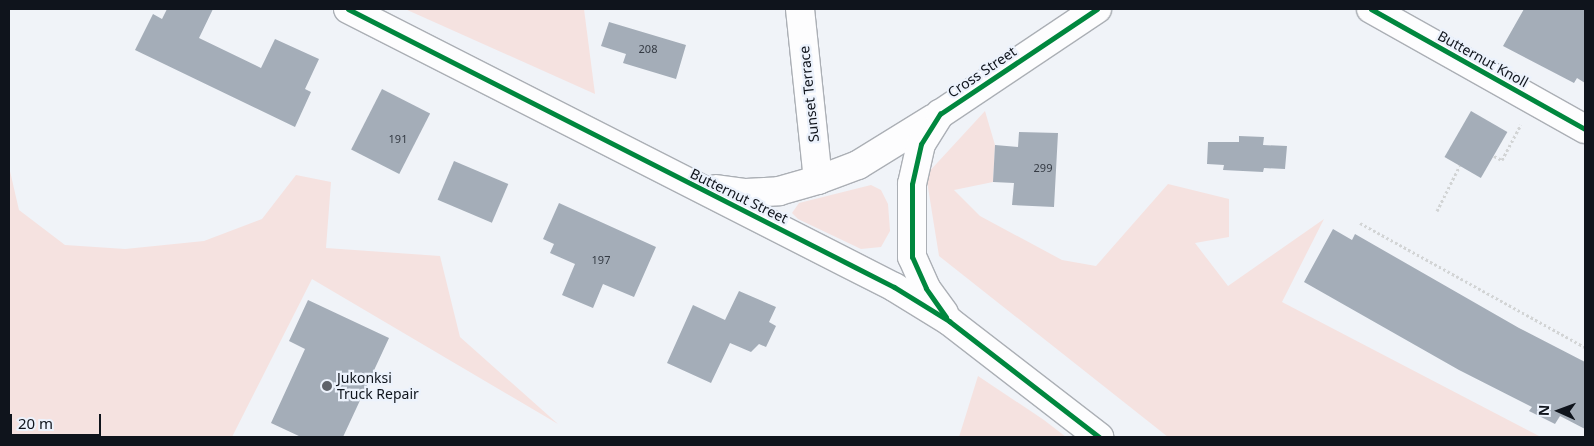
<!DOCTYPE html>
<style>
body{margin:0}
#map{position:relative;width:1594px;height:446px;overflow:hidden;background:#f0f3f8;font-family:"Noto Sans",sans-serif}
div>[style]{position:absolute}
.green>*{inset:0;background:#f5e2e0}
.building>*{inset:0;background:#a4adb8;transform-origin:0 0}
.path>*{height:3px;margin-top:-1.5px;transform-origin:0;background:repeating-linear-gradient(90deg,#d2d4d5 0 2.5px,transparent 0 5px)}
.roads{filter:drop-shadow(1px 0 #abafb5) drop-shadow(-1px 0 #abafb5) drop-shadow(0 1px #abafb5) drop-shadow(0 -1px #abafb5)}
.minor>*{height:28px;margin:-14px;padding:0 14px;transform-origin:14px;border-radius:14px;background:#fdfdfe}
.cycleway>*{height:5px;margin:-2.5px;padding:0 2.5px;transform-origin:2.5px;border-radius:2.5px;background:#00873e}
.dots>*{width:14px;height:14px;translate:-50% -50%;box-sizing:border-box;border:2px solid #ecf2fc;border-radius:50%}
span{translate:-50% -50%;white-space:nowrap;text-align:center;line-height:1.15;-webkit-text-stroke:4.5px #ecf2fc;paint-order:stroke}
.number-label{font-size:11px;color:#343a43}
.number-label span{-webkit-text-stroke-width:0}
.street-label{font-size:14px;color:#0f141c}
.poi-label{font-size:14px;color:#0f141c}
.left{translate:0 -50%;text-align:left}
.frame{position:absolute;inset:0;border:10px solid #0f141c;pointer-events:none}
.north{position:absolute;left:1534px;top:386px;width:50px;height:50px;-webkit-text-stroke:4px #ecf2fc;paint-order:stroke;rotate:272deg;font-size:14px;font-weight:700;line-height:20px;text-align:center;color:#0f141c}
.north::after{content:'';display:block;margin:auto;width:18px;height:22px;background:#0f141c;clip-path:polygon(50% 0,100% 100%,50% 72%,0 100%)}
.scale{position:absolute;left:10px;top:414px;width:91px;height:22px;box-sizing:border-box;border:2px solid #0f141c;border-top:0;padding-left:6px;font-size:15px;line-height:18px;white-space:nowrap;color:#0f141c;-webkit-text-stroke:4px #ecf2fc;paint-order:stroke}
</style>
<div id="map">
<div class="green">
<div style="clip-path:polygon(405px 9px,584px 9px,595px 94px)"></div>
<div style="clip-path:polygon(985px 111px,995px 145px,993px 182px,954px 190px,980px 216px,1062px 260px,1096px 266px,1168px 184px,1229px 199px,1229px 237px,1195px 243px,1228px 286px,1324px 219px,1282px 302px,1541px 437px,1168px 437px,939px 256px,926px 175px)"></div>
<div style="clip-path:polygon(9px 167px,19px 210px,65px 245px,125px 249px,204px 241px,262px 219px,296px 175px,331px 182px,326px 248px,440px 256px,460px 337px,558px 424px,312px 279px,232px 437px,9px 437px)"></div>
<div style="clip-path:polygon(871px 185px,881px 190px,888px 204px,890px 231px,881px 247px,861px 249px,798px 219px,792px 213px,799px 203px)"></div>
<div style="clip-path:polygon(978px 376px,1044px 420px,1066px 437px,959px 437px)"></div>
</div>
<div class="building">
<div style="clip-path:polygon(167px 9px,213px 9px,199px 38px,261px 68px,275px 39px,319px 59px,305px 89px,311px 92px,295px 127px,135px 50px,153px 14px,162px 19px)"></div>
<div style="clip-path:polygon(1524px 9px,1585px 9px,1585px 83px,1577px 78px,1574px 83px,1503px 46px)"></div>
<div style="clip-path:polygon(609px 22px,686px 45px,676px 79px,623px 63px,626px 54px,601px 46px)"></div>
<div style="left:382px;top:89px;width:54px;height:68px;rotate:27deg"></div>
<div style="left:1471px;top:111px;width:42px;height:53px;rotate:30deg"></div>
<div style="clip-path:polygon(1019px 132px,1058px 133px,1054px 207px,1012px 205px,1014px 183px,993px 182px,995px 145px,1018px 147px)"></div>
<div style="clip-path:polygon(1239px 136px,1264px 137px,1263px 145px,1287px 146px,1285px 169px,1264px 168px,1263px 172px,1223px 170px,1224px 165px,1207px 164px,1208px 142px,1239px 142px)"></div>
<div style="left:454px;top:161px;width:59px;height:42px;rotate:23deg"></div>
<div style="clip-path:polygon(559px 203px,656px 247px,634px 297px,603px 284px,593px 308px,562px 295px,575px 264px,550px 253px,554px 244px,543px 239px)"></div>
<div style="clip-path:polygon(1333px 229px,1352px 240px,1355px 234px,1519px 328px,1585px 362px,1585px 429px,1560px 416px,1555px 424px,1529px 411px,1532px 407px,1459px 370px,1304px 282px)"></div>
<div style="clip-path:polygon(739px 291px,776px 307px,769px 322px,776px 326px,766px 347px,759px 344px,751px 352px,730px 343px,711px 383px,667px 363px,693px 305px,725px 320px)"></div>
<div style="clip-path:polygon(308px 300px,389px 338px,343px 437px,301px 437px,271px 423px,305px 349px,289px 341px)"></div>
</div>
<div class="path">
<div style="left:1494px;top:156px;width:9px;rotate:27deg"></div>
<div style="left:1502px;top:160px;width:40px;rotate:-62deg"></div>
<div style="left:1437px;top:211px;width:51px;rotate:-63.4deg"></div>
<div style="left:1360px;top:223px;width:257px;rotate:28.9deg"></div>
</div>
<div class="roads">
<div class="minor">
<div style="left:348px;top:9px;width:613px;rotate:26.98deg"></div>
<div style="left:894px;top:287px;width:65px;rotate:31.7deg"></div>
<div style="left:949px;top:321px;width:190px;rotate:37.7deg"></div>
<div style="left:800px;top:9px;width:172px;rotate:84deg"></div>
<div style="left:1371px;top:9px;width:245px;rotate:29.3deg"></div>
<div style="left:716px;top:189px;width:30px;rotate:8deg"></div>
<div style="left:746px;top:193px;width:33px;rotate:-3deg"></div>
<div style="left:779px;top:191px;width:41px;rotate:-15.8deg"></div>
<div style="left:818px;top:180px;width:43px;rotate:-20.6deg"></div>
<div style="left:858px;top:165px;width:89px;rotate:-31.7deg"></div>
<div style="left:944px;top:313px;width:31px;rotate:-126deg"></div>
<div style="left:926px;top:288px;width:34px;rotate:-114deg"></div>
<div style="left:912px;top:257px;width:73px;rotate:-90deg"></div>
<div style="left:912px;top:184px;width:41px;rotate:-77.3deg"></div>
<div style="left:921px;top:144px;width:36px;rotate:-58deg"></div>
<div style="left:940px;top:114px;width:189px;rotate:-33.8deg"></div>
</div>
</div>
<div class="cycleway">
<div style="left:348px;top:9px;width:613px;rotate:26.98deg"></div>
<div style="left:894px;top:287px;width:65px;rotate:31.7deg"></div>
<div style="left:949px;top:321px;width:190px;rotate:37.7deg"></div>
<div style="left:1371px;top:9px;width:245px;rotate:29.3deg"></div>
<div style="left:946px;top:317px;width:35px;rotate:-125deg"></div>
<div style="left:926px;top:288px;width:34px;rotate:-114deg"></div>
<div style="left:912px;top:257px;width:73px;rotate:-90deg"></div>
<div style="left:912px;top:184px;width:41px;rotate:-77.3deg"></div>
<div style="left:921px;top:144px;width:36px;rotate:-58deg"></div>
<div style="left:940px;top:114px;width:189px;rotate:-33.8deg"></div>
</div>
<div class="dots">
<div style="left:327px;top:386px;background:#5e6269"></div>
</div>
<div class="number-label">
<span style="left:648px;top:49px">208</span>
<span style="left:398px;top:139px">191</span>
<span style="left:1043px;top:168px">299</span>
<span style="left:601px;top:260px">197</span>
</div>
<div class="street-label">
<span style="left:1483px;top:59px;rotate:29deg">Butternut Knoll</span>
<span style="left:982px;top:72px;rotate:-34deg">Cross Street</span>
<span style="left:809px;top:94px;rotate:-96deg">Sunset Terrace</span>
<span style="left:739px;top:196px;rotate:26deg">Butternut Street</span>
</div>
<div class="poi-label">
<span class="left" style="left:337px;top:386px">Jukonksi<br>Truck Repair</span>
</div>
<div class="frame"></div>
<div class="north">N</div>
<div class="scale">20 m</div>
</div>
